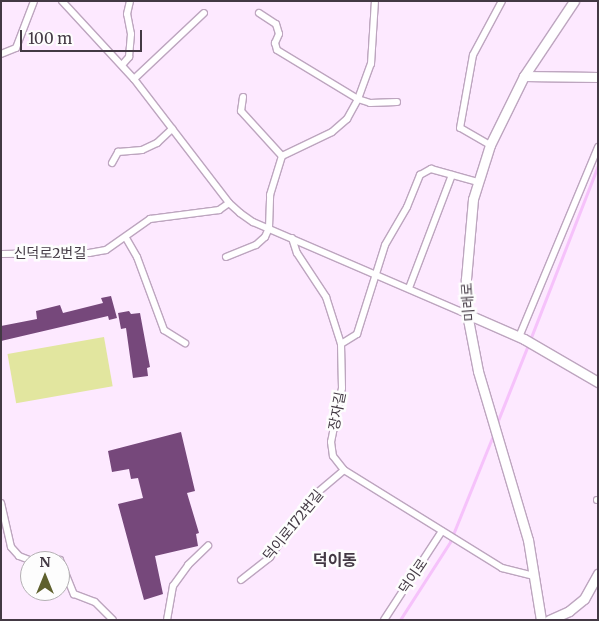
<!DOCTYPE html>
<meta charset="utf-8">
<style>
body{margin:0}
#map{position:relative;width:599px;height:621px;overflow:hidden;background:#fde9ff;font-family:Merriweather,"Noto Sans KR",serif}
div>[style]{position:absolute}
.green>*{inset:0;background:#e2e69f;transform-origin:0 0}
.stream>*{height:2.5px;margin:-1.25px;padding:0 1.25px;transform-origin:1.25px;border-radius:1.25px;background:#f6c2fb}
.building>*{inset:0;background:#76487b}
.roads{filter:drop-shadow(1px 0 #bda5bf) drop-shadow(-1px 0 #bda5bf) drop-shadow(0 1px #bda5bf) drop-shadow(0 -1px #bda5bf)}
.street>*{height:6px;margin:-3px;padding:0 3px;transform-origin:3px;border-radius:3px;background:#fff}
.secondary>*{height:9px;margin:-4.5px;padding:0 4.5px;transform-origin:4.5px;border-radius:4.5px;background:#fff}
span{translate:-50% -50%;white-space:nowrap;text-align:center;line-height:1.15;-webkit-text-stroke:5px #fdfdfd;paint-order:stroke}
.street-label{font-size:14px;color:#433944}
.quarter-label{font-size:16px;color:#433944;font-weight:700}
.frame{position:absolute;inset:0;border:2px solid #433944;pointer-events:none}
.north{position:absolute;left:20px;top:551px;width:50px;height:50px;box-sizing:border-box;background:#fdfdfd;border:1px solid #b3afb3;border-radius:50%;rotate:0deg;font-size:14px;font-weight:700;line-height:20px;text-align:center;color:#433944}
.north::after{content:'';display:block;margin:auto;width:18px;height:22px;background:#5f612e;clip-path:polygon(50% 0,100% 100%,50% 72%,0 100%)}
.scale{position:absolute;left:20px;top:30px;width:122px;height:22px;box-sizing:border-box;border:2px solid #433944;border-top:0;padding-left:6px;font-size:15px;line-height:18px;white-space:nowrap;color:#433944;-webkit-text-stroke:4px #fdfdfd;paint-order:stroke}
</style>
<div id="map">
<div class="green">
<div style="left:104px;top:337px;width:50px;height:98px;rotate:80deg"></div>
</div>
<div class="stream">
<div style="left:530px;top:340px;width:187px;rotate:-68.7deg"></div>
<div style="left:497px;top:423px;width:84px;rotate:-68.3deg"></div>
<div style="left:400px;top:620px;width:93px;rotate:-57.3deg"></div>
<div style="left:450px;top:542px;width:118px;rotate:-68deg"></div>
</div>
<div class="building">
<div style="clip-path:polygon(111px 296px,117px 318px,109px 320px,108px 316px,1px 341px,1px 326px,37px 319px,36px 311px,60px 305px,63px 313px,103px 303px,101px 298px)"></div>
<div style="clip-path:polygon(129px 311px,131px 314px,140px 313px,150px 367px,147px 368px,148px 376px,133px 378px,126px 328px,121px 329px,118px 313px)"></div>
<div style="clip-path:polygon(181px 432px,195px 491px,187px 493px,199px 533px,196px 534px,198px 546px,155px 556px,163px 594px,144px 600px,118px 504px,143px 498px,138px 478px,131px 479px,129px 469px,112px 472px,108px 451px)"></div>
</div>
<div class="roads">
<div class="street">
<div style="left:62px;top:1px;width:106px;rotate:47.3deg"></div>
<div style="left:134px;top:79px;width:156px;rotate:52.5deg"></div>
<div style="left:229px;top:203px;width:15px;rotate:42deg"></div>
<div style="left:240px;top:213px;width:16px;rotate:35deg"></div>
<div style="left:253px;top:222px;width:233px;rotate:23.3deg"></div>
<div style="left:259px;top:13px;width:20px;rotate:33deg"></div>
<div style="left:276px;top:24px;width:10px;rotate:73deg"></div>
<div style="left:279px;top:34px;width:10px;rotate:114deg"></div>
<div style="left:275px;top:43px;width:7px;rotate:74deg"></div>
<div style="left:277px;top:50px;width:95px;rotate:31.2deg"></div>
<div style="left:358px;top:99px;width:13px;rotate:18deg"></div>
<div style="left:370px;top:103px;width:27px;rotate:-2deg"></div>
<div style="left:1px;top:54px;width:16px;rotate:-22deg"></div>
<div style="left:16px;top:48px;width:50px;rotate:-69deg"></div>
<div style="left:122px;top:65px;width:11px;rotate:-49deg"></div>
<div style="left:129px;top:57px;width:23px;rotate:-85deg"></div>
<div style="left:131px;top:34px;width:20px;rotate:-101deg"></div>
<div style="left:127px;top:14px;width:13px;rotate:-77deg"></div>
<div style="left:134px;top:79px;width:96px;rotate:-43.3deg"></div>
<div style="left:243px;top:97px;width:14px;rotate:98deg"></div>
<div style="left:241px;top:111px;width:61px;rotate:47.7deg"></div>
<div style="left:490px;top:145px;width:34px;rotate:-150deg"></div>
<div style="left:460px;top:128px;width:74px;rotate:-79.9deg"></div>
<div style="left:473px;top:55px;width:61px;rotate:-61.8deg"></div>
<div style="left:112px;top:163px;width:13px;rotate:-61deg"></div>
<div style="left:118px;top:152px;width:24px;rotate:-5deg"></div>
<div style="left:142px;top:150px;width:17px;rotate:-25deg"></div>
<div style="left:157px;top:143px;width:21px;rotate:-43deg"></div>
<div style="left:126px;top:238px;width:22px;rotate:60deg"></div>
<div style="left:137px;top:257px;width:78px;rotate:69.7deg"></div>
<div style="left:164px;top:330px;width:25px;rotate:32deg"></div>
<div style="left:292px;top:238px;width:16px;rotate:72deg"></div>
<div style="left:297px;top:253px;width:53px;rotate:56.6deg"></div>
<div style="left:326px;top:297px;width:49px;rotate:72.3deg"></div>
<div style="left:341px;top:344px;width:44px;rotate:88.7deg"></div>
<div style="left:342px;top:388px;width:55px;rotate:101.5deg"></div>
<div style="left:331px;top:442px;width:14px;rotate:82deg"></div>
<div style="left:333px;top:456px;width:18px;rotate:52deg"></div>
<div style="left:344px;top:470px;width:186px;rotate:31.8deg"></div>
<div style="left:502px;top:568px;width:33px;rotate:14deg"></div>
<div style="left:1px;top:254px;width:88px;rotate:-0.7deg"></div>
<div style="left:89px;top:253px;width:17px;rotate:-10deg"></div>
<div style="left:106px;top:250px;width:54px;rotate:-35.2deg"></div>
<div style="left:150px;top:219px;width:70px;rotate:-7.4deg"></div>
<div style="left:219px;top:210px;width:12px;rotate:-35deg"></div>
<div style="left:226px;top:257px;width:32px;rotate:-22deg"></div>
<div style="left:256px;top:245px;width:12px;rotate:-42deg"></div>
<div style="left:265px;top:237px;width:10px;rotate:-66deg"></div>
<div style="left:269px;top:228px;width:33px;rotate:-88deg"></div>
<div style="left:270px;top:195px;width:41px;rotate:-72.9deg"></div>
<div style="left:282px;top:156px;width:55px;rotate:-25.6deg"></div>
<div style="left:332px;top:132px;width:20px;rotate:-41deg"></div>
<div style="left:347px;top:119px;width:23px;rotate:-61deg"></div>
<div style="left:358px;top:99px;width:37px;rotate:-70deg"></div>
<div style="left:371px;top:64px;width:63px;rotate:-86.4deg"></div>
<div style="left:409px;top:288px;width:121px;rotate:-69.2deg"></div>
<div style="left:519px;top:337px;width:206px;rotate:-67.4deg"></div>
<div style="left:341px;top:344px;width:19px;rotate:-32deg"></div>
<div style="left:357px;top:334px;width:93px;rotate:-72.5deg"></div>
<div style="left:385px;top:245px;width:44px;rotate:-59.9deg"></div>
<div style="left:407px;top:207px;width:35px;rotate:-68deg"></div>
<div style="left:420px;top:175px;width:13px;rotate:-29deg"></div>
<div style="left:431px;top:169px;width:49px;rotate:15.5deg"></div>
<div style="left:597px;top:500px;width:1px"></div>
<div style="left:1px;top:503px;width:45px;rotate:77.2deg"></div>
<div style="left:11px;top:547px;width:12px;rotate:48deg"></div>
<div style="left:19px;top:556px;width:14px;rotate:21deg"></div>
<div style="left:38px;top:561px;width:22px;rotate:-3deg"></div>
<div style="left:60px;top:560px;width:37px;rotate:68deg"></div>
<div style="left:74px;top:594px;width:22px;rotate:21deg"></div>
<div style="left:95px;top:602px;width:25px;rotate:45deg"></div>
<div style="left:241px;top:580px;width:37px;rotate:-38deg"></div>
<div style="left:270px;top:557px;width:72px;rotate:-55.2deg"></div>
<div style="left:311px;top:498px;width:43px;rotate:-40.3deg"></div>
<div style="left:167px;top:620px;width:35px;rotate:-80deg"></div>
<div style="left:173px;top:586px;width:26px;rotate:-54deg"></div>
<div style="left:188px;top:565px;width:28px;rotate:-44deg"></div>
<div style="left:384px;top:620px;width:106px;rotate:-56.9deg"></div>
</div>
<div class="secondary">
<div style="left:524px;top:76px;width:74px;rotate:0.8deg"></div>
<div style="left:467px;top:314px;width:62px;rotate:23.7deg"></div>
<div style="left:524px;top:339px;width:86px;rotate:30.2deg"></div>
<div style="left:541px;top:620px;width:81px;rotate:-99.2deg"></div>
<div style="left:528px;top:540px;width:176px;rotate:-106.5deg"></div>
<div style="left:478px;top:371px;width:58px;rotate:-100.9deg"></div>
<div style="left:467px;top:314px;width:35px;rotate:-92deg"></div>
<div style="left:466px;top:279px;width:80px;rotate:-85deg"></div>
<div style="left:473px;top:199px;width:57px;rotate:-72.5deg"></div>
<div style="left:490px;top:145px;width:77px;rotate:-63.8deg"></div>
<div style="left:524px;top:76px;width:90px;rotate:-56.3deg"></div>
<div style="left:549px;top:620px;width:22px;rotate:-24deg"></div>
<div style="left:569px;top:611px;width:19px;rotate:-39deg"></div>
<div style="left:584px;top:599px;width:29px;rotate:-61deg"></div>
</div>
</div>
<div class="street-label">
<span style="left:50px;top:253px">신덕로2번길</span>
<span style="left:468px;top:302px;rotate:-94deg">미래로</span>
<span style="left:337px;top:411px;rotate:-79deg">장자길</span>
<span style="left:293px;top:525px;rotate:-51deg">덕이로172번길</span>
<span style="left:413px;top:576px;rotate:-56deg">덕이로</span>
</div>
<div class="quarter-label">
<span style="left:335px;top:560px">덕이동</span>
</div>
<div class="frame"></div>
<div class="north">N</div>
<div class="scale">100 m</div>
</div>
